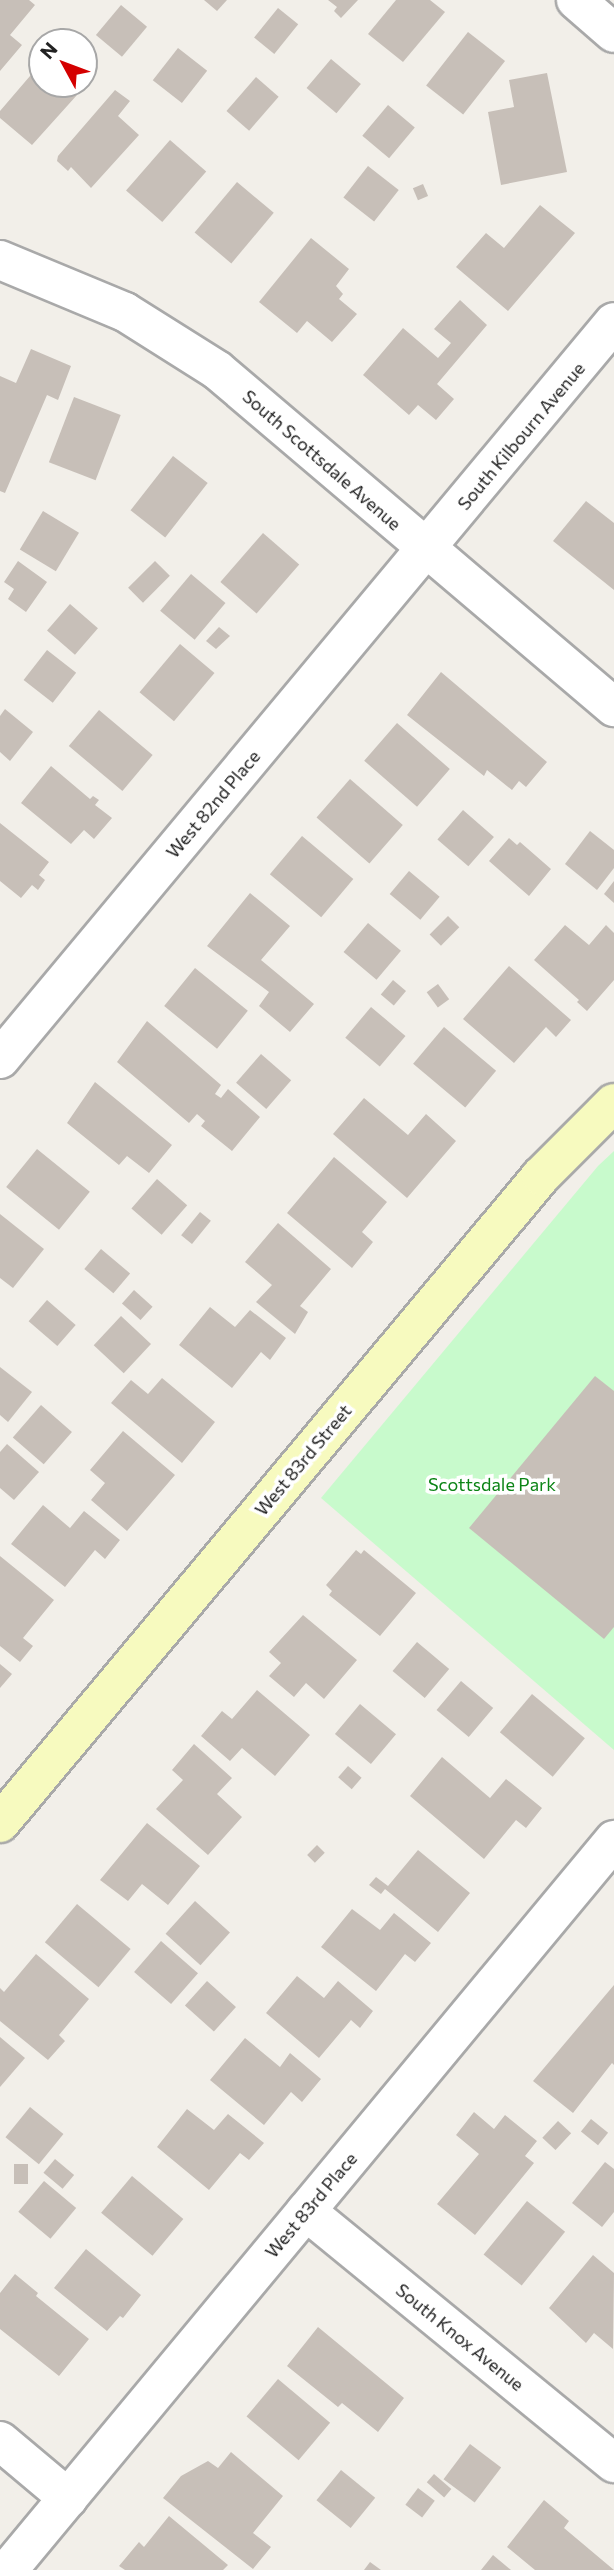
<!DOCTYPE html>
<style>
body{margin:0}
#map{position:relative;width:614px;height:2570px;overflow:hidden;background:#f2efe9;font-family:Commissioner,sans-serif}
div>[style]{position:absolute}
.park>*{inset:0;background:#c8facc}
.building>*{inset:0;background:#c7bfb8;transform-origin:0 0}
.roads{filter:drop-shadow(2px 0 #a9a9a9) drop-shadow(-2px 0 #a9a9a9) drop-shadow(0 2px #a9a9a9) drop-shadow(0 -2px #a9a9a9)}
.street>*{height:38px;margin:-19px;padding:0 19px;transform-origin:19px;border-radius:19px;background:#fff}
.secondary>*{height:38px;margin:-19px;padding:0 19px;transform-origin:19px;border-radius:19px;background:#f7fabf}
span{translate:-50% -50%;white-space:nowrap;text-align:center;line-height:1.15;-webkit-text-stroke:7px #fff;paint-order:stroke}
.street-label{font-size:18px;color:#222}
.park-label{font-size:18px;color:#0c8416}
.north{position:absolute;left:28px;top:28px;width:70px;height:70px;box-sizing:border-box;background:#fff;border:2px solid #a7a7a7;border-radius:50%;rotate:311deg;font-size:19px;font-weight:700;line-height:28px;text-align:center;color:#222}
.north::after{content:'';display:block;margin:auto;width:24px;height:32px;background:#d40000;clip-path:polygon(50% 0,100% 100%,50% 72%,0 100%)}
</style>
<div id="map">
<div class="park">
<div style="clip-path:polygon(614px 1151px,614px 1750px,321px 1498px,598px 1166px)"></div>
</div>
<div class="building">
<div style="clip-path:polygon(0 0,29px 0,35px 5px,10px 35px,22px 45px,0 71px)"></div>
<div style="clip-path:polygon(204px 0,227px 0,217px 11px)"></div>
<div style="clip-path:polygon(328px 0,358px 0,341px 18px,334px 11px,337px 7px)"></div>
<div style="clip-path:polygon(396px 0,430px 0,445px 12px,403px 62px,368px 34px)"></div>
<div style="left:121px;top:5px;width:34px;height:39px;rotate:40deg"></div>
<div style="left:278px;top:8px;width:26px;height:38px;rotate:39deg"></div>
<div style="left:468px;top:32px;width:47px;height:68px;rotate:38deg"></div>
<div style="left:178px;top:48px;width:37px;height:41px;rotate:38deg"></div>
<div style="left:331px;top:59px;width:39px;height:38px;rotate:40deg"></div>
<div style="clip-path:polygon(42px 62px,42px 84px,65px 84px,77px 95px,32px 145px,0 118px,0 111px)"></div>
<div style="clip-path:polygon(547px 73px,567px 172px,501px 185px,488px 112px,514px 107px,509px 80px)"></div>
<div style="left:256px;top:77px;width:30px;height:45px;rotate:41deg"></div>
<div style="clip-path:polygon(115px 90px,130px 101px,118px 116px,139px 135px,91px 188px,71px 167px,68px 171px,57px 161px,58px 156px)"></div>
<div style="left:388px;top:105px;width:35px;height:40px;rotate:40deg"></div>
<div style="left:170px;top:140px;width:48px;height:67px;rotate:41deg"></div>
<div style="left:368px;top:166px;width:39px;height:40px;rotate:38deg"></div>
<div style="left:237px;top:182px;width:48px;height:66px;rotate:40deg"></div>
<div style="left:423px;top:184px;width:13px;height:11px;rotate:67deg"></div>
<div style="clip-path:polygon(540px 205px,575px 233px,508px 311px,456px 267px,486px 233px,504px 248px)"></div>
<div style="clip-path:polygon(311px 238px,349px 269px,336px 286px,343px 294px,339px 299px,357px 314px,332px 342px,307px 321px,297px 333px,259px 302px)"></div>
<div style="clip-path:polygon(460px 300px,487px 325px,437px 384px,454px 399px,436px 420px,418px 405px,409px 415px,363px 375px,403px 328px,438px 358px,451px 343px,434px 329px)"></div>
<div style="clip-path:polygon(31px 349px,71px 366px,58px 400px,47px 395px,5px 493px,0 491px,0 376px,16px 383px)"></div>
<div style="left:74px;top:397px;width:50px;height:70px;rotate:21deg"></div>
<div style="left:173px;top:456px;width:44px;height:69px;rotate:38deg"></div>
<div style="clip-path:polygon(586px 501px,614px 523px,614px 590px,553px 541px)"></div>
<div style="left:43px;top:511px;width:42px;height:45px;rotate:31deg"></div>
<div style="left:263px;top:533px;width:48px;height:65px;rotate:41deg"></div>
<div style="clip-path:polygon(18px 561px,47px 582px,26px 612px,8px 599px,14px 589px,4px 582px)"></div>
<div style="left:155px;top:561px;width:21px;height:38px;rotate:45deg"></div>
<div style="left:191px;top:574px;width:45px;height:48px;rotate:40deg"></div>
<div style="left:70px;top:604px;width:37px;height:35px;rotate:41deg"></div>
<div style="clip-path:polygon(219px 627px,230px 636px,216px 649px,206px 641px)"></div>
<div style="left:180px;top:644px;width:45px;height:63px;rotate:40deg"></div>
<div style="left:47px;top:650px;width:37px;height:38px;rotate:38deg"></div>
<div style="clip-path:polygon(441px 672px,547px 762px,526px 787px,519px 781px,512px 790px,487px 770px,484px 776px,407px 715px)"></div>
<div style="clip-path:polygon(5px 709px,33px 732px,10px 761px,0 752px,0 716px)"></div>
<div style="left:99px;top:710px;width:70px;height:47px;rotate:40deg"></div>
<div style="left:397px;top:723px;width:70px;height:50px;rotate:41deg"></div>
<div style="clip-path:polygon(51px 766px,90px 799px,93px 796px,99px 800px,95px 805px,112px 818px,94px 839px,84px 830px,71px 844px,21px 803px)"></div>
<div style="left:350px;top:779px;width:70px;height:51px;rotate:41deg"></div>
<div style="left:463px;top:810px;width:41px;height:39px;rotate:41deg"></div>
<div style="clip-path:polygon(0 823px,49px 862px,39px 875px,45px 880px,38px 890px,32px 885px,21px 898px,0 881px)"></div>
<div style="clip-path:polygon(590px 831px,614px 850px,614px 868px,597px 890px,565px 864px)"></div>
<div style="left:302px;top:836px;width:67px;height:50px;rotate:40deg"></div>
<div style="clip-path:polygon(509px 838px,517px 845px,520px 842px,551px 869px,529px 896px,489px 861px)"></div>
<div style="left:409px;top:871px;width:40px;height:30px;rotate:40deg"></div>
<div style="clip-path:polygon(614px 881px,614px 903px,604px 894px)"></div>
<div style="clip-path:polygon(250px 893px,290px 926px,261px 960px,314px 1004px,290px 1032px,259px 1006px,269px 992px,207px 946px)"></div>
<div style="left:448px;top:916px;width:16px;height:26px;rotate:45deg"></div>
<div style="left:368px;top:923px;width:43px;height:38px;rotate:40deg"></div>
<div style="clip-path:polygon(565px 925px,589px 945px,606px 925px,614px 933px,614px 980px,587px 1011px,577px 1002px,579px 1000px,534px 960px)"></div>
<div style="clip-path:polygon(509px 966px,571px 1020px,556px 1037px,546px 1027px,514px 1063px,463px 1019px)"></div>
<div style="left:195px;top:968px;width:68px;height:49px;rotate:39deg"></div>
<div style="left:393px;top:980px;width:17px;height:19px;rotate:40deg"></div>
<div style="left:438px;top:984px;width:19px;height:14px;rotate:54deg"></div>
<div style="left:371px;top:1007px;width:45px;height:40px;rotate:40deg"></div>
<div style="clip-path:polygon(147px 1021px,221px 1085px,215px 1094px,221px 1098px,228px 1089px,260px 1117px,232px 1151px,201px 1126px,205px 1121px,197px 1114px,189px 1123px,117px 1062px)"></div>
<div style="left:444px;top:1027px;width:68px;height:48px;rotate:40deg"></div>
<div style="left:261px;top:1054px;width:40px;height:38px;rotate:41deg"></div>
<div style="clip-path:polygon(95px 1082px,172px 1145px,149px 1173px,127px 1156px,119px 1165px,67px 1123px)"></div>
<div style="clip-path:polygon(364px 1098px,408px 1135px,426px 1114px,456px 1141px,407px 1198px,333px 1134px)"></div>
<div style="left:37px;top:1149px;width:68px;height:49px;rotate:39deg"></div>
<div style="clip-path:polygon(334px 1157px,387px 1202px,362px 1232px,373px 1242px,352px 1268px,287px 1213px)"></div>
<div style="left:157px;top:1179px;width:40px;height:39px;rotate:41deg"></div>
<div style="left:200px;top:1212px;width:14px;height:30px;rotate:39deg"></div>
<div style="clip-path:polygon(0 1214px,44px 1249px,13px 1288px,0 1278px)"></div>
<div style="clip-path:polygon(278px 1223px,331px 1269px,300px 1306px,308px 1312px,295px 1334px,256px 1302px,272px 1285px,245px 1262px)"></div>
<div style="left:101px;top:1249px;width:38px;height:26px;rotate:40deg"></div>
<div style="left:134px;top:1290px;width:25px;height:18px;rotate:42deg"></div>
<div style="left:47px;top:1300px;width:38px;height:28px;rotate:41deg"></div>
<div style="clip-path:polygon(210px 1307px,235px 1327px,250px 1310px,286px 1338px,270px 1360px,261px 1352px,232px 1388px,179px 1345px)"></div>
<div style="left:121px;top:1316px;width:41px;height:40px;rotate:43deg"></div>
<div style="clip-path:polygon(0 1367px,32px 1392px,8px 1422px,0 1415px)"></div>
<div style="clip-path:polygon(595px 1376px,614px 1391px,614px 1627px,604px 1639px,469px 1528px)"></div>
<div style="clip-path:polygon(162px 1378px,215px 1422px,182px 1463px,111px 1403px,131px 1380px,148px 1394px)"></div>
<div style="left:41px;top:1405px;width:41px;height:43px;rotate:41deg"></div>
<div style="clip-path:polygon(123px 1431px,175px 1475px,127px 1531px,91px 1500px,105px 1483px,90px 1470px)"></div>
<div style="clip-path:polygon(7px 1444px,39px 1472px,14px 1500px,0 1488px,0 1452px)"></div>
<div style="clip-path:polygon(43px 1505px,70px 1528px,84px 1511px,120px 1540px,105px 1559px,95px 1550px,65px 1587px,11px 1544px)"></div>
<div style="clip-path:polygon(356px 1550px,361px 1554px,364px 1550px,416px 1593px,380px 1636px,329px 1595px,332px 1591px,326px 1585px)"></div>
<div style="clip-path:polygon(0 1556px,54px 1600px,23px 1638px,33px 1646px,20px 1662px,0 1646px)"></div>
<div style="clip-path:polygon(303px 1615px,357px 1660px,324px 1699px,306px 1683px,294px 1697px,269px 1676px,281px 1663px,269px 1652px)"></div>
<div style="left:417px;top:1642px;width:42px;height:38px;rotate:40deg"></div>
<div style="clip-path:polygon(0 1664px,12px 1674px,0 1688px)"></div>
<div style="left:461px;top:1681px;width:42px;height:38px;rotate:40deg"></div>
<div style="clip-path:polygon(257px 1690px,310px 1735px,275px 1776px,242px 1748px,230px 1761px,201px 1736px,222px 1711px,232px 1719px)"></div>
<div style="left:532px;top:1694px;width:69px;height:50px;rotate:40deg"></div>
<div style="left:360px;top:1704px;width:47px;height:39px;rotate:40deg"></div>
<div style="clip-path:polygon(194px 1744px,232px 1778px,217px 1794px,242px 1817px,208px 1855px,156px 1809px,183px 1780px,172px 1770px)"></div>
<div style="clip-path:polygon(442px 1757px,490px 1798px,506px 1779px,542px 1808px,526px 1828px,516px 1820px,484px 1859px,410px 1796px)"></div>
<div style="left:348px;top:1766px;width:18px;height:15px;rotate:41deg"></div>
<div style="clip-path:polygon(147px 1823px,200px 1866px,168px 1905px,142px 1884px,128px 1901px,100px 1880px)"></div>
<div style="left:317px;top:1845px;width:11px;height:14px;rotate:45deg"></div>
<div style="clip-path:polygon(418px 1850px,470px 1893px,438px 1932px,385px 1889px,381px 1894px,369px 1885px,376px 1877px,388px 1886px)"></div>
<div style="left:195px;top:1901px;width:47px;height:44px;rotate:42deg"></div>
<div style="left:77px;top:1904px;width:70px;height:50px;rotate:40deg"></div>
<div style="clip-path:polygon(352px 1909px,380px 1930px,394px 1913px,431px 1943px,415px 1962px,405px 1954px,376px 1991px,321px 1947px)"></div>
<div style="left:161px;top:1941px;width:49px;height:41px;rotate:41deg"></div>
<div style="clip-path:polygon(36px 1954px,89px 1999px,59px 2035px,65px 2041px,48px 2060px,0 2021px,0 1988px,4px 1992px)"></div>
<div style="clip-path:polygon(297px 1976px,324px 1998px,338px 1981px,373px 2011px,360px 2028px,351px 2020px,319px 2058px,266px 2013px)"></div>
<div style="left:207px;top:1981px;width:39px;height:33px;rotate:42deg"></div>
<div style="clip-path:polygon(614px 1985px,614px 2065px,612px 2063px,573px 2113px,533px 2081px)"></div>
<div style="clip-path:polygon(0 2037px,25px 2058px,0 2087px)"></div>
<div style="clip-path:polygon(245px 2038px,280px 2067px,290px 2053px,321px 2079px,302px 2102px,291px 2092px,264px 2125px,210px 2080px)"></div>
<div style="left:30px;top:2107px;width:43px;height:39px;rotate:39deg"></div>
<div style="clip-path:polygon(187px 2109px,214px 2130px,228px 2114px,264px 2143px,249px 2160px,240px 2153px,209px 2190px,157px 2147px)"></div>
<div style="clip-path:polygon(474px 2112px,494px 2129px,505px 2115px,537px 2141px,525px 2156px,534px 2163px,475px 2235px,437px 2204px,479px 2154px,456px 2135px)"></div>
<div style="left:591px;top:2119px;width:22px;height:16px;rotate:39deg"></div>
<div style="left:558px;top:2121px;width:18px;height:23px;rotate:43deg"></div>
<div style="left:55px;top:2159px;width:25px;height:18px;rotate:40deg"></div>
<div style="clip-path:polygon(605px 2162px,614px 2169px,614px 2212px,602px 2227px,572px 2203px)"></div>
<div style="left:14px;top:2164px;width:14px;height:20px"></div>
<div style="left:132px;top:2176px;width:67px;height:48px;rotate:40deg"></div>
<div style="left:44px;top:2181px;width:42px;height:40px;rotate:40deg"></div>
<div style="left:527px;top:2201px;width:49px;height:69px;rotate:39deg"></div>
<div style="clip-path:polygon(86px 2249px,141px 2295px,123px 2318px,120px 2316px,107px 2331px,54px 2288px)"></div>
<div style="clip-path:polygon(593px 2255px,614px 2273px,613px 2349px,594px 2333px,586px 2343px,549px 2308px)"></div>
<div style="clip-path:polygon(15px 2274px,38px 2293px,36px 2296px,89px 2339px,59px 2376px,0 2329px,0 2293px)"></div>
<div style="clip-path:polygon(318px 2327px,404px 2398px,378px 2432px,342px 2403px,338px 2407px,287px 2366px)"></div>
<div style="left:278px;top:2379px;width:68px;height:49px;rotate:40deg"></div>
<div style="left:470px;top:2444px;width:39px;height:44px;rotate:37deg"></div>
<div style="clip-path:polygon(231px 2452px,283px 2496px,253px 2533px,271px 2547px,253px 2569px,163px 2498px,181px 2476px,208px 2461px,218px 2468px)"></div>
<div style="left:341px;top:2470px;width:44px;height:39px;rotate:39deg"></div>
<div style="left:434px;top:2474px;width:23px;height:11px;rotate:41deg"></div>
<div style="left:418px;top:2488px;width:21px;height:21px;rotate:37deg"></div>
<div style="clip-path:polygon(544px 2500px,569px 2521px,564px 2528px,614px 2570px,535px 2570px,507px 2547px)"></div>
<div style="clip-path:polygon(169px 2516px,228px 2565px,223px 2570px,125px 2570px,119px 2566px,139px 2542px,144px 2547px)"></div>
<div style="clip-path:polygon(493px 2555px,511px 2570px,481px 2570px)"></div>
<div style="clip-path:polygon(370px 2562px,381px 2570px,364px 2570px)"></div>
</div>
<div class="roads">
<div class="street">
<div style="left:576px;top:0;width:50px;rotate:41deg"></div>
<div style="left:0;top:260px;width:135px;rotate:22.6deg"></div>
<div style="left:125px;top:312px;width:109px;rotate:32.2deg"></div>
<div style="left:217px;top:370px;width:521px;rotate:40.33deg"></div>
<div style="left:0;top:1059px;width:959px;rotate:-50.2deg"></div>
<div style="left:306px;top:2211px;width:398px;rotate:39.3deg"></div>
<div style="left:0;top:2441px;width:89px;rotate:40deg"></div>
<div style="left:8px;top:2570px;width:949px;rotate:-50.3deg"></div>
</div>
<div class="secondary">
<div style="left:0;top:1823px;width:843px;rotate:-50.1deg"></div>
<div style="left:541px;top:1176px;width:103px;rotate:-45deg"></div>
</div>
</div>
<div class="street-label">
<span style="left:521px;top:436px;rotate:-50deg">South Kilbourn Avenue</span>
<span style="left:322px;top:460px;rotate:41deg">South Scottsdale Avenue</span>
<span style="left:213px;top:804px;rotate:-50deg">West 82nd Place</span>
<span style="left:303px;top:1460px;rotate:-50deg">West 83rd Street</span>
<span style="left:311px;top:2205px;rotate:-50deg">West 83rd Place</span>
<span style="left:460px;top:2337px;rotate:39deg">South Knox Avenue</span>
</div>
<div class="park-label">
<span style="left:492px;top:1484px">Scottsdale Park</span>
</div>
<div class="north">N</div>
</div>
